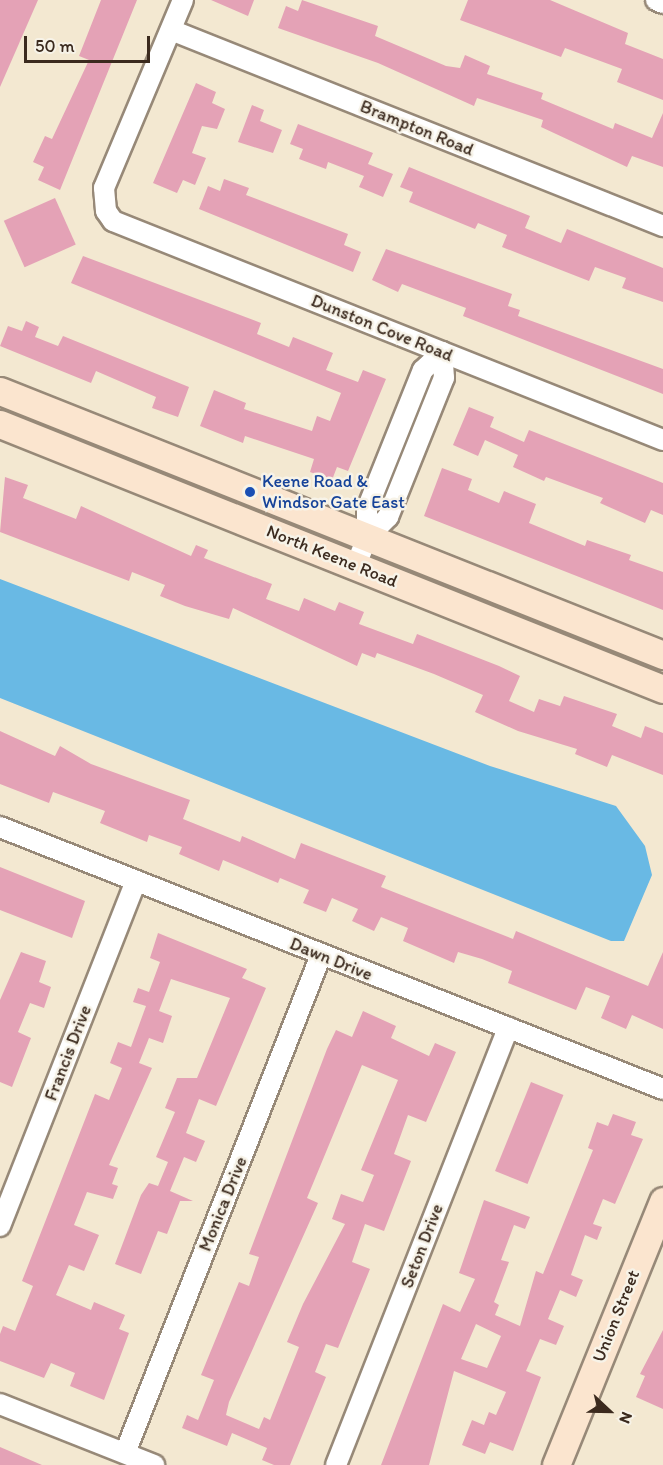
<!DOCTYPE html>
<style>
body{margin:0}
#map{position:relative;width:663px;height:1465px;overflow:hidden;background:#f3e8d1;font-family:Itim,sans-serif}
div>[style]{position:absolute}
.water>*{inset:0;background:#69b9e4}
.building>*{inset:0;background:#e4a2b6;transform-origin:0 0}
.roads{filter:drop-shadow(2px 0 #978978) drop-shadow(-2px 0 #978978) drop-shadow(0 2px #978978) drop-shadow(0 -2px #978978)}
.street>*{height:20px;margin:-10px;padding:0 10px;transform-origin:10px;border-radius:10px;background:#fff}
.secondary>*{height:27px;margin:-13.5px;padding:0 13.5px;transform-origin:13.5px;border-radius:13.5px;background:#fbe5cf}
.dots>*{width:16px;height:16px;translate:-50% -50%;box-sizing:border-box;border:3px solid #f7f3e8;border-radius:50%}
span{translate:-50% -50%;white-space:nowrap;text-align:center;line-height:1.15;-webkit-text-stroke:5px #f7f3e8;paint-order:stroke}
.street-label{font-size:18px;color:#3b2a1e}
.transit-label{font-size:18px;color:#164399}
.left{translate:0 -50%;text-align:left}
.north{position:absolute;left:579px;top:1381px;width:60px;height:60px;-webkit-text-stroke:4px #f7f3e8;paint-order:stroke;rotate:112deg;font-size:16px;font-weight:700;line-height:24px;text-align:center;color:#3b2a1e}
.north::after{content:'';display:block;margin:auto;width:21px;height:27px;background:#3b2a1e;clip-path:polygon(50% 0,100% 100%,50% 72%,0 100%)}
.scale{position:absolute;left:24px;top:36px;width:126px;height:27px;box-sizing:border-box;border:3px solid #3b2a1e;border-top:0;padding-left:8px;font-size:18px;line-height:21px;white-space:nowrap;color:#3b2a1e;-webkit-text-stroke:4px #f7f3e8;paint-order:stroke}
</style>
<div id="map">
<div class="water">
<div style="clip-path:polygon(0 579px,490px 766px,616px 806px,645px 846px,652px 875px,624px 941px,611px 941px,0 698px)"></div>
</div>
<div class="building">
<div style="clip-path:polygon(0 0,38px 0,0 87px)"></div>
<div style="clip-path:polygon(101px 0,137px 0,60px 190px,38px 180px,44px 167px,33px 162px,45px 136px,52px 139px,89px 60px,79px 56px)"></div>
<div style="clip-path:polygon(211px 0,254px 0,248px 16px)"></div>
<div style="clip-path:polygon(302px 0,378px 26px,375px 36px,446px 66px,460px 68px,465px 55px,490px 66px,487px 74px,543px 93px,541px 99px,613px 129px,615px 123px,652px 138px,663px 113px,663px 167px,632px 156px,627px 167px,541px 127px,543px 120px,477px 98px,474px 106px,378px 63px,278px 28px,286px 6px,298px 11px)"></div>
<div style="clip-path:polygon(468px 0,550px 0,628px 33px,625px 44px,663px 59px,663px 100px,617px 82px,622px 69px,565px 48px,561px 57px,460px 20px)"></div>
<div style="clip-path:polygon(196px 83px,216px 92px,212px 103px,225px 109px,217px 129px,202px 126px,192px 153px,206px 158px,195px 185px,183px 180px,177px 193px,153px 183px)"></div>
<div style="clip-path:polygon(252px 105px,264px 110px,260px 121px,282px 130px,273px 153px,238px 142px)"></div>
<div style="clip-path:polygon(298px 124px,373px 153px,368px 164px,393px 174px,383px 197px,359px 187px,364px 176px,328px 162px,326px 169px,299px 159px,303px 149px,290px 144px)"></div>
<div style="clip-path:polygon(409px 167px,530px 216px,525px 228px,561px 243px,567px 229px,663px 268px,663px 302px,622px 288px,626px 278px,595px 267px,589px 281px,502px 247px,507px 235px,478px 223px,475px 229px,409px 202px,413px 192px,400px 187px)"></div>
<div style="clip-path:polygon(224px 179px,249px 188px,246px 195px,348px 234px,344px 245px,361px 252px,353px 272px,199px 209px,208px 186px,220px 191px)"></div>
<div style="left:55px;top:198px;width:51px;height:56px;rotate:66deg"></div>
<div style="clip-path:polygon(386px 249px,512px 294px,508px 306px,520px 310px,518px 316px,663px 369px,663px 394px,463px 316px,466px 308px,402px 284px,398px 292px,372px 280px)"></div>
<div style="clip-path:polygon(83px 256px,261px 323px,257px 334px,289px 347px,293px 337px,333px 353px,326px 370px,358px 382px,363px 370px,386px 379px,348px 471px,337px 467px,332px 480px,310px 472px,314px 459px,245px 436px,243px 443px,200px 426px,214px 390px,246px 403px,244px 409px,312px 431px,317px 416px,330px 421px,341px 393px,71px 283px)"></div>
<div style="clip-path:polygon(26px 321px,39px 327px,35px 337px,58px 346px,63px 336px,189px 387px,178px 417px,152px 408px,156px 397px,96px 371px,91px 383px,0 346px,8px 326px,22px 331px)"></div>
<div style="clip-path:polygon(469px 407px,494px 417px,490px 427px,524px 442px,529px 430px,663px 483px,663px 515px,651px 510px,645px 523px,600px 503px,603px 498px,546px 477px,544px 481px,513px 467px,518px 455px,485px 440px,478px 456px,453px 445px)"></div>
<div style="clip-path:polygon(442px 468px,472px 479px,468px 490px,499px 503px,504px 491px,536px 504px,529px 523px,585px 546px,587px 540px,631px 555px,629px 560px,663px 572px,663px 610px,424px 516px)"></div>
<div style="clip-path:polygon(5px 477px,28px 485px,23px 498px,76px 519px,81px 506px,191px 556px,196px 545px,208px 550px,204px 558px,272px 584px,266px 599px,299px 611px,304px 598px,335px 611px,339px 602px,364px 612px,359px 624px,413px 644px,417px 634px,499px 666px,520px 676px,509px 701px,534px 712px,539px 699px,560px 706px,564px 696px,617px 714px,612px 726px,641px 738px,645px 726px,663px 733px,663px 775px,612px 755px,607px 767px,575px 754px,577px 749px,518px 731px,475px 712px,483px 695px,434px 674px,377px 653px,375px 658px,362px 653px,357px 666px,233px 608px,229px 619px,185px 606px,160px 596px,165px 585px,132px 572px,129px 581px,0 532px)"></div>
<div style="clip-path:polygon(0 731px,55px 756px,60px 746px,91px 764px,190px 800px,183px 819px,240px 842px,242px 836px,295px 859px,301px 843px,386px 876px,381px 887px,513px 939px,516px 931px,648px 986px,663px 952px,663px 1029px,632px 1015px,626px 1029px,601px 1018px,610px 996px,586px 987px,576px 1010px,508px 983px,512px 971px,482px 959px,458px 952px,454px 963px,403px 941px,408px 928px,381px 917px,374px 931px,352px 921px,358px 909px,332px 898px,326px 912px,303px 903px,309px 890px,280px 878px,278px 883px,223px 860px,219px 871px,179px 854px,182px 847px,149px 835px,147px 842px,100px 823px,105px 811px,53px 792px,49px 803px,0 784px)"></div>
<div style="clip-path:polygon(0 867px,85px 901px,72px 938px,0 910px)"></div>
<div style="clip-path:polygon(158px 933px,247px 969px,242px 978px,266px 988px,216px 1106px,199px 1099px,186px 1133px,205px 1141px,196px 1162px,184px 1157px,170px 1191px,193px 1201px,180px 1201px,167px 1234px,158px 1231px,141px 1274px,115px 1264px,141px 1195px,149px 1183px,158px 1186px,168px 1162px,156px 1157px,175px 1112px,165px 1108px,177px 1078px,197px 1078px,230px 998px,171px 979px,159px 1011px,172px 1016px,163px 1043px,149px 1038px,139px 1063px,152px 1068px,109px 1165px,118px 1168px,112px 1184px,118px 1186px,113px 1199px,87px 1192px,74px 1225px,99px 1235px,84px 1271px,69px 1265px,56px 1295px,91px 1310px,94px 1302px,125px 1315px,119px 1329px,129px 1333px,104px 1400px,70px 1386px,75px 1373px,51px 1363px,44px 1378px,0 1361px,0 1334px,3px 1326px,15px 1331px,33px 1286px,22px 1281px,95px 1094px,109px 1100px,122px 1068px,110px 1063px,118px 1042px,131px 1047px,146px 1006px,133px 1002px,138px 988px,149px 992px,160px 962px,150px 958px)"></div>
<div style="clip-path:polygon(21px 952px,46px 961px,39px 982px,51px 987px,44px 1008px,30px 1003px,18px 1032px,31px 1038px,12px 1087px,0 1082px,0 1000px)"></div>
<div style="clip-path:polygon(evenodd,363px 1011px,396px 1026px,391px 1038px,429px 1056px,435px 1043px,456px 1052px,426px 1122px,408px 1115px,394px 1154px,411px 1161px,384px 1231px,365px 1224px,352px 1262px,370px 1269px,338px 1348px,326px 1344px,315px 1372px,326px 1377px,290px 1465px,274px 1465px,262px 1460px,267px 1448px,232px 1433px,227px 1446px,182px 1428px,187px 1415px,198px 1420px,214px 1380px,201px 1375px,239px 1282px,249px 1286px,259px 1257px,249px 1254px,327px 1049px,336px 1030px,352px 1037px,363px 1011px,362px 1065px,398px 1080px,361px 1170px,374px 1175px,363px 1202px,341px 1194px,332px 1219px,345px 1224px,303px 1304px,287px 1342px,299px 1347px,270px 1420px,264px 1417px,259px 1429px,226px 1415px,229px 1402px,318px 1203px,307px 1198px,362px 1065px)"></div>
<div style="left:531px;top:1082px;width:35px;height:96px;rotate:22deg"></div>
<div style="clip-path:polygon(evenodd,613px 1114px,636px 1122px,631px 1135px,643px 1139px,615px 1204px,603px 1199px,593px 1224px,602px 1227px,597px 1240px,585px 1235px,571px 1275px,583px 1280px,576px 1297px,560px 1290px,548px 1319px,564px 1326px,556px 1345px,540px 1339px,526px 1371px,541px 1377px,513px 1451px,490px 1442px,485px 1454px,462px 1445px,472px 1420px,484px 1425px,489px 1412px,496px 1415px,506px 1392px,454px 1371px,429px 1465px,381px 1465px,443px 1304px,460px 1312px,475px 1279px,459px 1273px,484px 1200px,530px 1217px,525px 1229px,514px 1225px,501px 1260px,509px 1262px,494px 1302px,499px 1305px,495px 1315px,520px 1326px,536px 1271px,543px 1274px,593px 1150px,588px 1148px,597px 1122px,608px 1126px,613px 1114px,476px 1324px,501px 1336px,487px 1368px,461px 1359px,476px 1324px)"></div>
<div style="clip-path:polygon(663px 1330px,663px 1409px,636px 1397px,645px 1376px,640px 1374px)"></div>
<div style="clip-path:polygon(0 1447px,42px 1465px,0 1465px)"></div>
</div>
<div class="roads">
<div class="street">
<div style="left:183px;top:0;width:204px;rotate:112.8deg"></div>
<div style="left:104px;top:188px;width:23px;rotate:85deg"></div>
<div style="left:106px;top:211px;width:12px;rotate:55deg"></div>
<div style="left:113px;top:221px;width:592px;rotate:21.71deg"></div>
<div style="left:656px;top:0;width:8px;rotate:23deg"></div>
<div style="left:171px;top:30px;width:530px;rotate:21.72deg"></div>
<div style="left:367px;top:538px;width:30px;rotate:-45deg"></div>
<div style="left:388px;top:517px;width:150px;rotate:-68.1deg"></div>
<div style="left:444px;top:378px;width:26px;rotate:-94deg"></div>
<div style="left:356px;top:565px;width:29px;rotate:-68deg"></div>
<div style="left:367px;top:538px;width:29px;rotate:-90deg"></div>
<div style="left:367px;top:509px;width:150px;rotate:-68.1deg"></div>
<div style="left:423px;top:370px;width:26px;rotate:-43deg"></div>
<div style="left:0;top:827px;width:713px;rotate:21.56deg"></div>
<div style="left:0;top:1226px;width:371px;rotate:-68.5deg"></div>
<div style="left:0;top:1404px;width:166px;rotate:21.6deg"></div>
<div style="left:125px;top:1453px;width:535px;rotate:-68.52deg"></div>
<div style="left:336px;top:1465px;width:470px;rotate:-68.5deg"></div>
</div>
<div class="secondary">
<div style="left:0;top:391px;width:714px;rotate:21.71deg"></div>
<div style="left:0;top:424px;width:714px;rotate:21.79deg"></div>
<div style="left:556px;top:1465px;width:285px;rotate:-67.9deg"></div>
</div>
</div>
<div class="dots">
<div style="left:250px;top:492px;background:#1a4fb4"></div>
</div>
<div class="street-label">
<span style="left:417px;top:128px;rotate:22deg">Brampton Road</span>
<span style="left:382px;top:328px;rotate:22deg">Dunston Cove Road</span>
<span style="left:332px;top:556px;rotate:22deg">North Keene Road</span>
<span style="left:331px;top:959px;rotate:22deg">Dawn Drive</span>
<span style="left:68px;top:1053px;rotate:-69deg">Francis Drive</span>
<span style="left:223px;top:1204px;rotate:-68deg">Monica Drive</span>
<span style="left:422px;top:1246px;rotate:-69deg">Seton Drive</span>
<span style="left:616px;top:1316px;rotate:-68deg">Union Street</span>
</div>
<div class="transit-label">
<span class="left" style="left:262px;top:492px">Keene Road &amp;<br>Windsor Gate East</span>
</div>
<div class="north">N</div>
<div class="scale">50 m</div>
</div>
